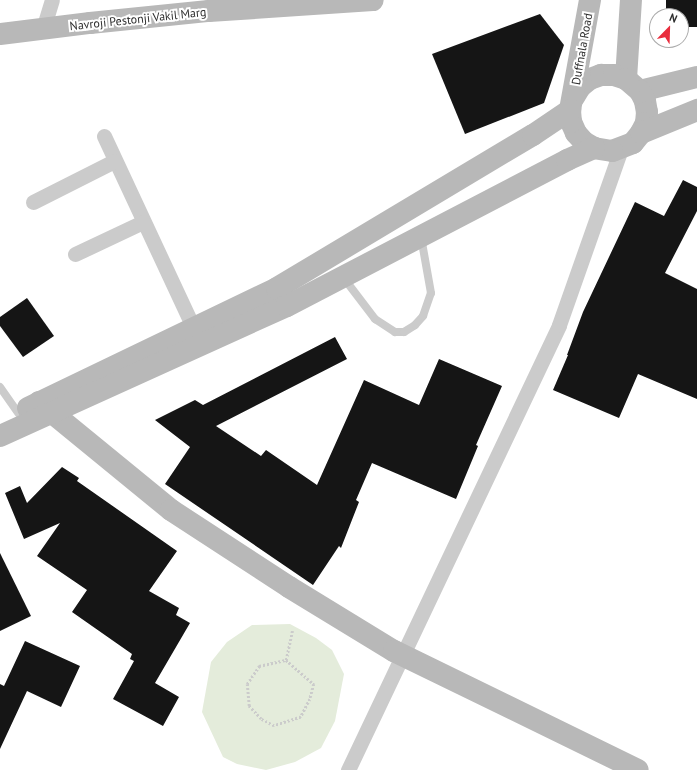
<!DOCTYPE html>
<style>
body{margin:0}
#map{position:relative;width:697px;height:770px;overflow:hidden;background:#fff;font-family:"PT Sans",sans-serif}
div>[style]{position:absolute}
.green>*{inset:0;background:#e4ecdb}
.building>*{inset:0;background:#151515}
.path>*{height:2.5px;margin-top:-1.25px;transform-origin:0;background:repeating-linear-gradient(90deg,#cbcbcb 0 2px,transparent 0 4px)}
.lane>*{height:8px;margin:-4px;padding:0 4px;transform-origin:4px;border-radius:4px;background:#cbcbcb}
.street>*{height:15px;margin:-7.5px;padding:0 7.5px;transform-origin:7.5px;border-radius:7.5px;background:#cbcbcb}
.secondary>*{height:22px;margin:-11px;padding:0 11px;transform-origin:11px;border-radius:11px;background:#b8b8b8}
span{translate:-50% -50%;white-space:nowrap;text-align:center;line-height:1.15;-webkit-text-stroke:4px #fff;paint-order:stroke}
.street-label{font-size:12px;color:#2e2e2e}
.north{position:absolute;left:649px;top:8px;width:40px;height:40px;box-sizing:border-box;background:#fff;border:1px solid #ababab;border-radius:50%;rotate:23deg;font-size:11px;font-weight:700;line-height:16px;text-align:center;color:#2e2e2e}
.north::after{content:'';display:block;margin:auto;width:14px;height:18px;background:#e92c3d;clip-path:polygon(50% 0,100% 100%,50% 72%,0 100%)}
</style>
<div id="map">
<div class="green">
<div style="clip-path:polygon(290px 624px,316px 638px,332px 650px,344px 674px,335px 721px,321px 748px,295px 762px,266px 770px,237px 764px,223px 757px,202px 712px,211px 662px,227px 642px,252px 625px)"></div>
</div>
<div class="building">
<div style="clip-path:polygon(666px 0,697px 0,697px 27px,681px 27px,681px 16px,666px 16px)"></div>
<div style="clip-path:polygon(540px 14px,564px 45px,544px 103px,465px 134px,432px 54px)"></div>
<div style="clip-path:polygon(683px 180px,697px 187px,697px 211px,665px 273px,697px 289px,697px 399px,638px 374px,619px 418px,553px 390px,568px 355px,567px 355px,583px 312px,635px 202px,664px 216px)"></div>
<div style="clip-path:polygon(27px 298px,54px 336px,23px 357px,0 326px,0 317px)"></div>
<div style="clip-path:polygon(335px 337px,347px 359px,216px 426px,261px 456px,266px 450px,317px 485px,364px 380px,419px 405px,439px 359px,502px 386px,476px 445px,478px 446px,456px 499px,372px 463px,356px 500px,359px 502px,341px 548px,339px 546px,313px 585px,165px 484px,190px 447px,155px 420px,195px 400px,203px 405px)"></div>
<div style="clip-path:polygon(62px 467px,79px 478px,77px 481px,177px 551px,149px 591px,179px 608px,176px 615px,190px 623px,155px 683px,179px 697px,163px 726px,113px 699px,134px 661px,130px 659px,132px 654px,72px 612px,87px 590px,37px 556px,60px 523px,24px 539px,5px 493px,20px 486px,27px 503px)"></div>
<div style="clip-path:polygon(0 553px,31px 616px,0 631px)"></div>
<div style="clip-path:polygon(25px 641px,80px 666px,61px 707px,27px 691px,0 749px,0 684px,4px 686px)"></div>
</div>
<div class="path">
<div style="left:286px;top:660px;width:37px;rotate:41deg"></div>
<div style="left:314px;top:684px;width:16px;rotate:105deg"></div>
<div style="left:310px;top:699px;width:20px;rotate:117deg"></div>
<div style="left:301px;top:717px;width:28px;rotate:162deg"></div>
<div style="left:274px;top:726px;width:15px;rotate:-152deg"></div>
<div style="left:261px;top:719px;width:18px;rotate:-133deg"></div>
<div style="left:249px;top:706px;width:22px;rotate:-95deg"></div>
<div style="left:247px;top:684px;width:22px;rotate:-56deg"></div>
<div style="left:259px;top:666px;width:28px;rotate:-13deg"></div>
<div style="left:286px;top:660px;width:30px;rotate:-78deg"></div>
</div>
<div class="lane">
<div style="left:343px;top:277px;width:53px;rotate:52.7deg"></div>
<div style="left:375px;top:319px;width:24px;rotate:33deg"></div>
<div style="left:395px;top:332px;width:9px"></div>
<div style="left:404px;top:332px;width:13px;rotate:-32deg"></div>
<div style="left:415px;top:325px;width:12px;rotate:-48deg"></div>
<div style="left:423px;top:316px;width:24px;rotate:-71deg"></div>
<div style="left:431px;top:293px;width:57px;rotate:-100.1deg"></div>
<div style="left:0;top:387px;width:32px;rotate:55deg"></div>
</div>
<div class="street">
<div style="left:43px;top:29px;width:30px;rotate:-73deg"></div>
<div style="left:104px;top:136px;width:213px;rotate:65deg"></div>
<div style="left:33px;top:202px;width:91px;rotate:-26.8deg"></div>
<div style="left:75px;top:254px;width:75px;rotate:-25.2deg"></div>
<div style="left:348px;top:770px;width:492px;rotate:-64.6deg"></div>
<div style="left:559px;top:325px;width:187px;rotate:-70.6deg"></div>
</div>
<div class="secondary">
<div style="left:0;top:34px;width:91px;rotate:-7deg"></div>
<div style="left:90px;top:23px;width:120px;rotate:-5.8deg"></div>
<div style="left:209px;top:11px;width:164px;rotate:-3.8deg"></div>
<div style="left:626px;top:79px;width:79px;rotate:-86.4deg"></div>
<div style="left:640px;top:91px;width:59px;rotate:-13.8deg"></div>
<div style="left:574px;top:97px;width:12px;rotate:-59deg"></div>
<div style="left:580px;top:87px;width:13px;rotate:-39deg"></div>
<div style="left:590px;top:79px;width:12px;rotate:-20deg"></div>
<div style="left:601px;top:75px;width:13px"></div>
<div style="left:614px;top:75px;width:13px;rotate:18deg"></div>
<div style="left:626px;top:79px;width:18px;rotate:41deg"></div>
<div style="left:640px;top:91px;width:11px;rotate:63deg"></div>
<div style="left:645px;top:101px;width:11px;rotate:80deg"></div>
<div style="left:647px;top:112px;width:11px;rotate:95deg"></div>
<div style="left:646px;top:123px;width:11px;rotate:117deg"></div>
<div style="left:641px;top:133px;width:13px;rotate:129deg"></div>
<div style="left:633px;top:143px;width:22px;rotate:159deg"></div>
<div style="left:612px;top:151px;width:18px;rotate:-171deg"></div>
<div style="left:594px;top:148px;width:12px;rotate:-149deg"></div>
<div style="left:584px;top:142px;width:12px;rotate:-132deg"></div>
<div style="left:576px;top:133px;width:12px;rotate:-114deg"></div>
<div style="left:571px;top:122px;width:12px;rotate:-95deg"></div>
<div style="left:570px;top:110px;width:112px;rotate:-79.7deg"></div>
<div style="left:641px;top:133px;width:61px;rotate:-22.3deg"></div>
<div style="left:39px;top:402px;width:171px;rotate:39.3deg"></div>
<div style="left:171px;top:510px;width:141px;rotate:33.1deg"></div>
<div style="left:289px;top:587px;width:123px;rotate:31.4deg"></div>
<div style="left:394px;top:651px;width:271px;rotate:26deg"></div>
<div style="left:28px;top:408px;width:276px;rotate:-25.7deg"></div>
<div style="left:277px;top:288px;width:298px;rotate:-30.9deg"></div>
<div style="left:533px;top:135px;width:45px;rotate:-34deg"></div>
<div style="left:0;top:436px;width:315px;rotate:-24.4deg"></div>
<div style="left:287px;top:306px;width:316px;rotate:-27.5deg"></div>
<div style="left:567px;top:160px;width:30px;rotate:-24deg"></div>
</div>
<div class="street-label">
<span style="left:138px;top:19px;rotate:-6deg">Navroji Pestonji Vakil Marg</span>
<span style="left:582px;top:49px;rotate:-80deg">Duffnala Road</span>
</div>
<div class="north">N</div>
</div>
